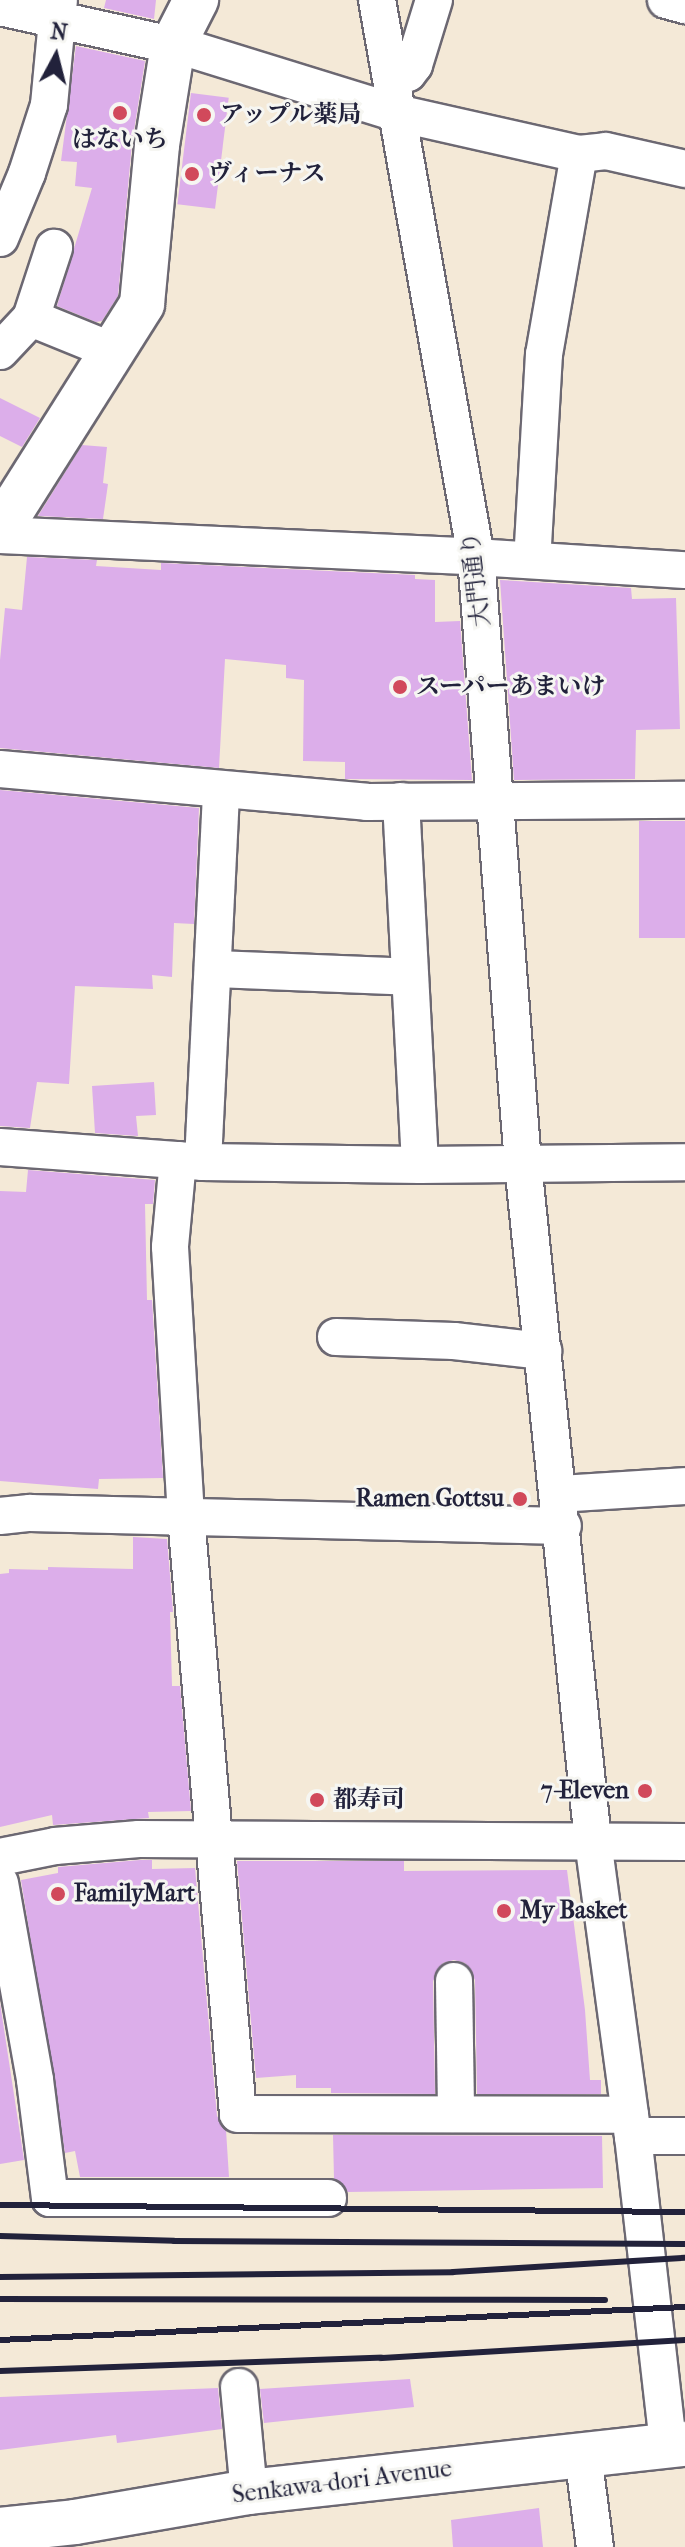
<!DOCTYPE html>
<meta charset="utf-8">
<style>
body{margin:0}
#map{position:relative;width:685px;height:2547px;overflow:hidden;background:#f4e9d7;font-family:"IM FELL French Canon","Noto Serif JP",serif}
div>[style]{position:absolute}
.building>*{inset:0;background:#dcaeea;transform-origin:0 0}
.roads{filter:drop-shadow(2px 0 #6c6872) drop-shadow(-2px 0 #6c6872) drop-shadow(0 2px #6c6872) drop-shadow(0 -2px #6c6872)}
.minor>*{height:36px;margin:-18px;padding:0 18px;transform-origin:18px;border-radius:18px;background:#fff}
.major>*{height:44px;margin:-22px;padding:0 22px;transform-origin:22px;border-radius:22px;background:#fff}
.rail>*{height:6px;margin:-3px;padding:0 3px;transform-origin:3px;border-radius:3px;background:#22223b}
.dots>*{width:22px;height:22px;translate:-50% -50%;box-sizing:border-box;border:4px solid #f6f6f2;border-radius:50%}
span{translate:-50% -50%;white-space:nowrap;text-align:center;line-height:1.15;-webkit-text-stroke:6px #f6f6f2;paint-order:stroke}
.poi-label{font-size:24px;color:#22223b;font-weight:700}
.left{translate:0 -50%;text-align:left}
.right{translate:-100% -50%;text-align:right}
.street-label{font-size:24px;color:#22223b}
.north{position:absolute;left:16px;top:16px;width:80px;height:80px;-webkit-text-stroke:6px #f6f6f2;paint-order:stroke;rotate:7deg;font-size:22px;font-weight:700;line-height:32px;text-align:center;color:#22223b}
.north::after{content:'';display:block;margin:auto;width:28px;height:36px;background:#22223b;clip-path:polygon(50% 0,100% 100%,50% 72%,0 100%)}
</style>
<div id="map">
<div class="building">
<div style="clip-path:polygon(106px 0,156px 0,154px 19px,104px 8px)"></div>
<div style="clip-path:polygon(76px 46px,145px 61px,132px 143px,118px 296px,102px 321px,96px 322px,57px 306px,92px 188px,75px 186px,77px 162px,61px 161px)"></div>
<div style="left:191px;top:93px;width:38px;height:112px;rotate:7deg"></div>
<div style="clip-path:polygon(0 398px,40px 418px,22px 447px,0 436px)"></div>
<div style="clip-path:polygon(82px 445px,107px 447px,103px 483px,108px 484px,103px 519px,38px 516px)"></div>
<div style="clip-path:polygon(27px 557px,97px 560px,96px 566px,161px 570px,161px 563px,415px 575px,415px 579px,435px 580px,435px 622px,460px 621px,472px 780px,345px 779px,345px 762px,303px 761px,304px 680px,286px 678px,286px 665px,225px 659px,219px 768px,0 748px,0 660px,5px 608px,22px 610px)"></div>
<div style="clip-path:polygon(500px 580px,631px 588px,632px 599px,676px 598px,680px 729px,636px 730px,635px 779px,514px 780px)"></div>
<div style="clip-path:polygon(0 790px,199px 808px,194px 924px,174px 923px,172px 977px,152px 975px,153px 989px,75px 986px,69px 1084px,37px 1082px,30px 1128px,0 1126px)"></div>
<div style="left:639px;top:821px;width:46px;height:117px"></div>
<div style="clip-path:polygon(154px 1082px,156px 1115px,136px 1116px,138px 1136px,95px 1133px,92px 1086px)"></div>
<div style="clip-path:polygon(28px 1170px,155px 1180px,153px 1204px,145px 1204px,147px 1300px,152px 1300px,163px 1478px,99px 1479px,98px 1489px,0 1481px,0 1191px,26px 1192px)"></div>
<div style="clip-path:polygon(133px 1537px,167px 1539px,173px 1612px,170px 1612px,172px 1686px,180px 1686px,191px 1811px,148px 1812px,149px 1818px,53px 1825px,52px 1815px,0 1827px,0 1574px,9px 1573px,9px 1569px,48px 1570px,48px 1567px,133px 1569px)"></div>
<div style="clip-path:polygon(140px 1860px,152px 1860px,152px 1869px,195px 1868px,217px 2116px,226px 2130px,229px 2177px,80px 2177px,75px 2151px,65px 2153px,21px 1880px,58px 1873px,58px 1867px)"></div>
<div style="clip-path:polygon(237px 1861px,404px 1861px,404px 1871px,567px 1870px,585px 2010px,590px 2080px,601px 2080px,601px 2094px,477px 2094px,475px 1980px,465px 1963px,454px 1960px,443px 1963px,433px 1981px,435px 2094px,331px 2093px,331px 2088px,296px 2088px,296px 2075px,256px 2078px)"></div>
<div style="clip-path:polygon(0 2003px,24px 2160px,0 2164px)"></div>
<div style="clip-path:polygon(333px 2135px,602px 2136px,603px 2188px,348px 2192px,334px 2179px)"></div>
<div style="clip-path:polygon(410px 2379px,414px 2407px,264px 2423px,260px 2389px)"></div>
<div style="clip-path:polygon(218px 2388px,222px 2429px,117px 2443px,116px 2435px,0 2450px,0 2397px)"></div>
<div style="clip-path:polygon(539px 2508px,543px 2547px,453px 2547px,451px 2520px)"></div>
</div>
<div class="roads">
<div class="minor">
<div style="left:377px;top:0;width:566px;rotate:79.92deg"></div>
<div style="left:476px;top:557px;width:609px;rotate:85.57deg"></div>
<div style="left:523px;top:1164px;width:681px;rotate:84.1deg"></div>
<div style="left:593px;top:1841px;width:298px;rotate:82.3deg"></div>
<div style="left:633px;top:2136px;width:311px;rotate:83.5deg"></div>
<div style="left:666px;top:0;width:20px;rotate:15deg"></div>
<div style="left:0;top:7px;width:195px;rotate:12.5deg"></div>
<div style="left:190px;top:49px;width:217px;rotate:17.2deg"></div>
<div style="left:397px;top:113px;width:187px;rotate:12.7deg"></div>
<div style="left:579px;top:154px;width:203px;rotate:99.9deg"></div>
<div style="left:544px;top:354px;width:206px;rotate:93.3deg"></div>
<div style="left:391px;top:77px;width:17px;rotate:-13deg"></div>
<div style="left:408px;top:73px;width:10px;rotate:-53deg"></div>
<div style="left:414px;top:65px;width:68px;rotate:-72.9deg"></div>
<div style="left:579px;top:154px;width:27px;rotate:-6deg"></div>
<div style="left:606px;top:151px;width:81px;rotate:12.8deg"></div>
<div style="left:0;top:238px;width:70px;rotate:-67.4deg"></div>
<div style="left:27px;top:173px;width:71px;rotate:-72.1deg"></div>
<div style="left:49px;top:105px;width:105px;rotate:-84.6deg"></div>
<div style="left:31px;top:318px;width:85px;rotate:22.1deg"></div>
<div style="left:0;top:351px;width:45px;rotate:-46.8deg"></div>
<div style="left:31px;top:318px;width:74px;rotate:-71.8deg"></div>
<div style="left:0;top:535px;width:477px;rotate:2.6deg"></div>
<div style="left:476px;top:557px;width:209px;rotate:3.6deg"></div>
<div style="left:0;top:769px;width:368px;rotate:5.1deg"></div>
<div style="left:367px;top:802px;width:318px;rotate:-0.4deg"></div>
<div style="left:401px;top:801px;width:364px;rotate:87deg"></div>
<div style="left:215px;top:969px;width:195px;rotate:2.3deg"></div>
<div style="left:0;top:1147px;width:204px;rotate:4.2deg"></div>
<div style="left:203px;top:1162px;width:217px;rotate:0.8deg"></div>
<div style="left:420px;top:1165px;width:265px;rotate:-0.6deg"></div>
<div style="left:178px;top:1160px;width:87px;rotate:95.3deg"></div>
<div style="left:170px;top:1247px;width:270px;rotate:86.6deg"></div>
<div style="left:186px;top:1517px;width:599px;rotate:85.02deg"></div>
<div style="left:238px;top:2114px;width:392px;rotate:0.1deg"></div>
<div style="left:203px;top:1162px;width:371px;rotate:-87.2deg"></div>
<div style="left:336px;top:1337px;width:118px;rotate:1.9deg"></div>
<div style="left:454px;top:1341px;width:90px;rotate:6.4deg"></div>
<div style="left:559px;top:1494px;width:126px;rotate:-3.6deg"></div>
<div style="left:0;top:1516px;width:30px;rotate:-6deg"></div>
<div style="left:30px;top:1513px;width:533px;rotate:1.4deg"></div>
<div style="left:0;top:1857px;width:56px;rotate:-11.3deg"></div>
<div style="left:55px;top:1846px;width:84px;rotate:-4.8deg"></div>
<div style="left:139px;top:1839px;width:546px;rotate:0.31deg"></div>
<div style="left:0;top:1883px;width:200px;rotate:79.9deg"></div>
<div style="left:35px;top:2080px;width:119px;rotate:82.8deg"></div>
<div style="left:50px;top:2198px;width:278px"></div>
<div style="left:454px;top:1981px;width:133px;rotate:89.1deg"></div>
<div style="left:633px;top:2136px;width:52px"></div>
<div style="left:239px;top:2387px;width:105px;rotate:84.6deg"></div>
<div style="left:583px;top:2455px;width:93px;rotate:82.6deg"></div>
</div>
<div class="major">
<div style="left:0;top:529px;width:266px;rotate:-57.7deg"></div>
<div style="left:142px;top:304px;width:160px;rotate:-84.6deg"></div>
<div style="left:157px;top:145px;width:101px;rotate:-80.9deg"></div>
<div style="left:173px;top:45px;width:51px;rotate:-62.9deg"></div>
<div style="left:0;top:2530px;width:75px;rotate:-6.1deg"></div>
<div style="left:75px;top:2522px;width:177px;rotate:-9.8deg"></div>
<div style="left:249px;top:2492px;width:439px;rotate:-6.3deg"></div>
</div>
</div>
<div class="rail">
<div style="left:0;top:2205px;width:685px;rotate:0.59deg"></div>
<div style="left:0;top:2236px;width:174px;rotate:1.6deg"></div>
<div style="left:174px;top:2241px;width:511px;rotate:0.34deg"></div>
<div style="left:0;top:2277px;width:453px;rotate:-0.6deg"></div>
<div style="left:453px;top:2272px;width:232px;rotate:-3.5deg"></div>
<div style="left:0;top:2299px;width:605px;rotate:0.09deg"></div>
<div style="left:0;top:2340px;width:686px;rotate:-2.76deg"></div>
<div style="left:0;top:2371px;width:381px;rotate:-2deg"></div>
<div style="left:381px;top:2358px;width:305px;rotate:-3.4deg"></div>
</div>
<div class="dots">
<div style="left:120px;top:113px;background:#d1495b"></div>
<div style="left:204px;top:115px;background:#d1495b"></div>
<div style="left:192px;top:174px;background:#d1495b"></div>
<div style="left:400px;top:687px;background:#d1495b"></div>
<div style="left:520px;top:1499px;background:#d1495b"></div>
<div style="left:645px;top:1791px;background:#d1495b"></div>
<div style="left:317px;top:1800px;background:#d1495b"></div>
<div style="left:58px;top:1894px;background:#d1495b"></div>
<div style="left:504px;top:1911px;background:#d1495b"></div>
</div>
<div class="poi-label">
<span class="left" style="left:220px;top:115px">アップル薬局</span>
<span style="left:120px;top:140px">はないち</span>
<span class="left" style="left:208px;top:174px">ヴィーナス</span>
<span class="left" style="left:416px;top:687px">スーパーあまいけ</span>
<span class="right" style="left:504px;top:1499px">Ramen Gottsu</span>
<span class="right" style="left:629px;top:1791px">7-Eleven</span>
<span class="left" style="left:333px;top:1800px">都寿司</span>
<span class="left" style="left:74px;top:1894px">FamilyMart</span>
<span class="left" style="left:520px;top:1911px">My Basket</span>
</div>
<div class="street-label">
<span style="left:476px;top:579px;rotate:-97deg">大門通り</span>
<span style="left:342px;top:2482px;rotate:-7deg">Senkawa-dori Avenue</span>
</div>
<div class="north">N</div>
</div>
